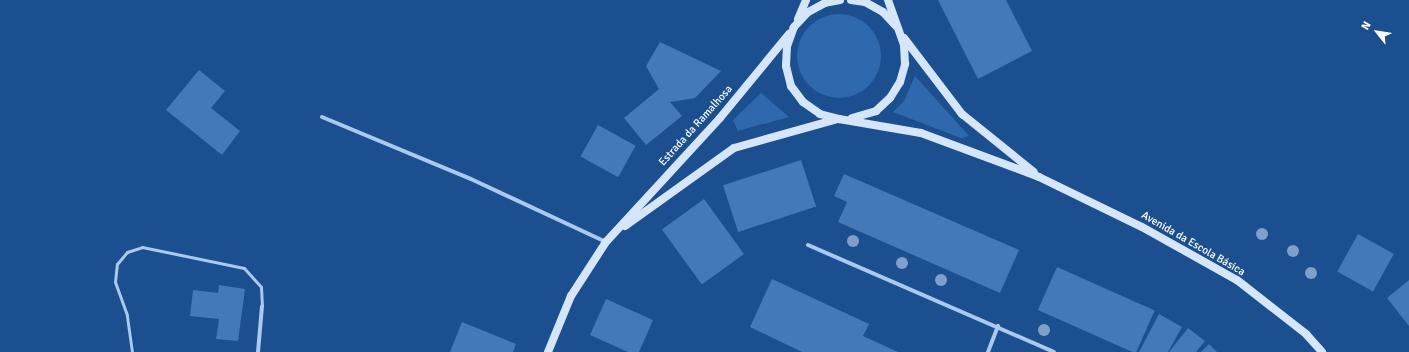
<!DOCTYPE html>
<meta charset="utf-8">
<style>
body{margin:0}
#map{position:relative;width:1409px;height:352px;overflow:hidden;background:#1b4f8f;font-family:Signika,sans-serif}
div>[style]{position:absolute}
.green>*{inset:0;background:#2e69ad}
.round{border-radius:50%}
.building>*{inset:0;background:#4478b7;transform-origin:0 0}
.lane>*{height:3px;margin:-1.5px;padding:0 1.5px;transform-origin:1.5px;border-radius:1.5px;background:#a9c9ee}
.street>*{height:4px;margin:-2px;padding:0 2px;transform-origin:2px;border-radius:2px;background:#a9c9ee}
.secondary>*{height:8px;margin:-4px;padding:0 4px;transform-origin:4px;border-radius:4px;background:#d6e6fa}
.trees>*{width:12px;height:12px;margin:-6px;border-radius:50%;background:#7ea0ca}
span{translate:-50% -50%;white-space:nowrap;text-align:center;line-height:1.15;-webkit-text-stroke:4px #1b4f8f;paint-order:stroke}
.street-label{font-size:11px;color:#fff}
.north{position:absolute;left:1357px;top:12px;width:40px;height:40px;-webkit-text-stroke:3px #1b4f8f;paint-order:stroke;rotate:300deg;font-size:11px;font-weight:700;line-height:16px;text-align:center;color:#fff}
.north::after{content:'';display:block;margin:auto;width:14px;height:18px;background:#fff;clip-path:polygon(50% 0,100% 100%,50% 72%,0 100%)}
</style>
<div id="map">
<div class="green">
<div class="round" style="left:797px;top:14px;width:84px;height:84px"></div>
<div style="clip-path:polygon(915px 76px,969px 136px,961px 138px,893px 112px,904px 101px)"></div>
<div style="clip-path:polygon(761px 93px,789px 117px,738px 131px,733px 120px)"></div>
</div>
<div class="building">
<div style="clip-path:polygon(938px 0,1006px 0,1032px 51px,978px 79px)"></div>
<div style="clip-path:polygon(660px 42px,721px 71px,695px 98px,670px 102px,682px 116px,646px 145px,624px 118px,659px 89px,646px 66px)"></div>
<div style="clip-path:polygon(199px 70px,225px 91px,211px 108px,240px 131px,222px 155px,166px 110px)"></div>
<div style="left:598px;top:125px;width:43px;height:36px;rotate:29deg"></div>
<div style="left:801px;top:160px;width:49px;height:82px;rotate:72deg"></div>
<div style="clip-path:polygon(844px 174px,1019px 250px,1000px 293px,838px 222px,847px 202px,834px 196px)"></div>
<div style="left:704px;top:199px;width:68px;height:52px;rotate:54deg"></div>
<div style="left:1358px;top:234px;width:41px;height:43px;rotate:29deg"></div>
<div style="left:1057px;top:267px;width:107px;height:47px;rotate:24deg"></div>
<div style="clip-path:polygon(772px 279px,869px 324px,863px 336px,898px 352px,802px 352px,750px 327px)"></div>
<div style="clip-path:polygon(1409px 280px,1409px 326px,1387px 298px)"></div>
<div style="clip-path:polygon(219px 285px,245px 289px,238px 341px,216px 339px,219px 319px,190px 316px,193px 290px,218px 293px)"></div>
<div style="clip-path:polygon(606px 299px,653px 320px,639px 352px,628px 352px,590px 335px)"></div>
<div style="clip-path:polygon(1159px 314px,1182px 327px,1168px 352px,1139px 352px)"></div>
<div style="clip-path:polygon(462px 322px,516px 344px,513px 352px,450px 352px)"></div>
<div style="clip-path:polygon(1188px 328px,1205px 341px,1196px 352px,1169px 352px)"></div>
<div style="clip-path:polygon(1209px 344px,1217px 352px,1201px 352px)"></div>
</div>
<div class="lane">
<div style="left:132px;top:352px;width:37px;rotate:-98deg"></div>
<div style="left:127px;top:315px;width:35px;rotate:-110deg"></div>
<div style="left:115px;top:282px;width:18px;rotate:-84deg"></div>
<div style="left:117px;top:264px;width:16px;rotate:-50deg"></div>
<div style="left:127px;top:252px;width:16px;rotate:-18deg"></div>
<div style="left:142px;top:247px;width:104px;rotate:11.6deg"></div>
<div style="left:244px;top:268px;width:25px;rotate:48deg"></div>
<div style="left:261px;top:287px;width:19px;rotate:87deg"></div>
</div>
<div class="street">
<div style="left:322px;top:117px;width:161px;rotate:22.6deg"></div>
<div style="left:471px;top:179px;width:149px;rotate:25deg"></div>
<div style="left:808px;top:245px;width:268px;rotate:23.5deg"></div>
<div style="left:258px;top:352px;width:46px;rotate:-85deg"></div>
<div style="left:988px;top:352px;width:28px;rotate:-69deg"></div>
</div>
<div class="secondary">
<div style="left:840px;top:0;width:15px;rotate:169deg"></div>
<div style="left:825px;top:3px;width:19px;rotate:152deg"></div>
<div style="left:808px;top:12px;width:21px;rotate:133deg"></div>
<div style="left:794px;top:27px;width:20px;rotate:110deg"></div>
<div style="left:787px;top:46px;width:20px;rotate:93deg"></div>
<div style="left:786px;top:66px;width:21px;rotate:76deg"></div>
<div style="left:791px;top:86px;width:20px;rotate:53deg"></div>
<div style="left:803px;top:102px;width:21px;rotate:35deg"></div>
<div style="left:820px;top:114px;width:20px;rotate:15deg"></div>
<div style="left:839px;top:119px;width:83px;rotate:9.7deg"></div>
<div style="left:921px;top:133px;width:126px;rotate:20.4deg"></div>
<div style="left:1039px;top:177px;width:114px;rotate:25.9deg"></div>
<div style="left:1142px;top:227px;width:109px;rotate:29.2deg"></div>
<div style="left:1237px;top:280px;width:88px;rotate:38deg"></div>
<div style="left:1306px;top:334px;width:24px;rotate:48deg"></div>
<div style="left:851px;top:0;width:14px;rotate:8deg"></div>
<div style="left:865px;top:2px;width:21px;rotate:29deg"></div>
<div style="left:883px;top:12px;width:18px;rotate:47deg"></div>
<div style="left:798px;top:19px;width:21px;rotate:-67deg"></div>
<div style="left:904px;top:38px;width:96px;rotate:52.7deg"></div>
<div style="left:962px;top:114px;width:92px;rotate:38.9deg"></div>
<div style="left:852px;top:118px;width:25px;rotate:-16deg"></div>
<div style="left:876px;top:111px;width:19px;rotate:-43deg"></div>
<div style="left:890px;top:98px;width:19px;rotate:-58deg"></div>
<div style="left:900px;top:82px;width:19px;rotate:-74deg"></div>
<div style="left:905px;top:64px;width:19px;rotate:-93deg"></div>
<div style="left:904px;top:45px;width:48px;rotate:-109.6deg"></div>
<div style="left:625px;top:226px;width:134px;rotate:-35.6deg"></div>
<div style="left:734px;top:148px;width:108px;rotate:-15.6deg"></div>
<div style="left:548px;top:352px;width:61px;rotate:-67.7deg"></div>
<div style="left:571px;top:296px;width:64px;rotate:-57.1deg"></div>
<div style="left:606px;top:242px;width:168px;rotate:-47.4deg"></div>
<div style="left:720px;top:118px;width:109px;rotate:-50.6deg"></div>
</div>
<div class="trees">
<div style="left:1262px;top:234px"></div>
<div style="left:853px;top:241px"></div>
<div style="left:1293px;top:251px"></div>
<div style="left:902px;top:263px"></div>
<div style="left:1311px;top:273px"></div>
<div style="left:941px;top:280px"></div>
<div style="left:1044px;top:330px"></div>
</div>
<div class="street-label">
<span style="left:696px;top:126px;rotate:-48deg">Estrada da Ramalhosa</span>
<span style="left:1193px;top:244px;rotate:30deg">Avenida da Escola Básica</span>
</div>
<div class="north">N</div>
</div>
